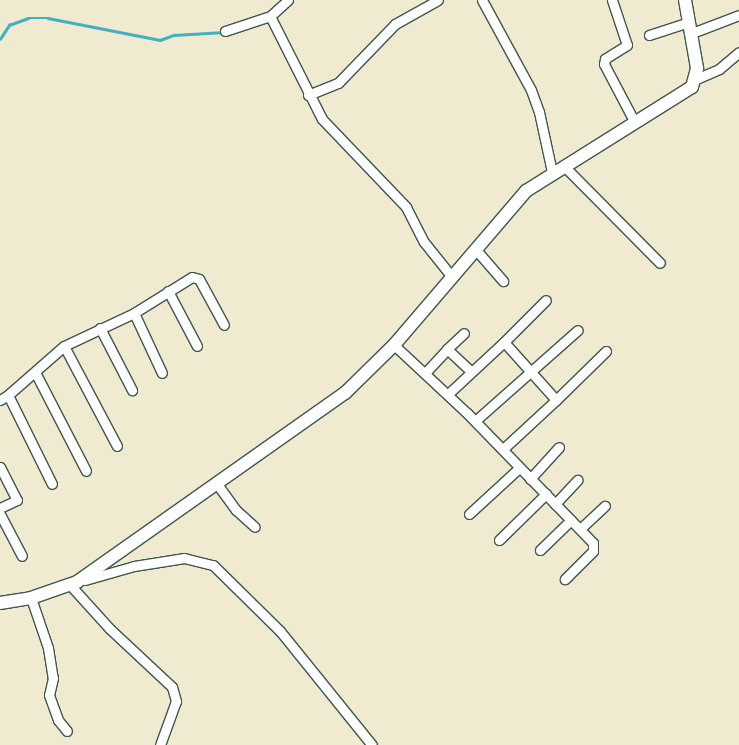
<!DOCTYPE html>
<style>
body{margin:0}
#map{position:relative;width:739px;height:745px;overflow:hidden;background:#f0ead1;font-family:"Balsamiq Sans",sans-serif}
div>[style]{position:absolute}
.stream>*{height:2.5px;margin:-1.25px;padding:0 1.25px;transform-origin:1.25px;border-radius:1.25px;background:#43b0c1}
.roads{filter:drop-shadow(1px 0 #3e574c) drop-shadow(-1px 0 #3e574c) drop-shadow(0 1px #3e574c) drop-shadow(0 -1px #3e574c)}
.street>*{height:9px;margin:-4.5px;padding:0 4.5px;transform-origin:4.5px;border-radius:4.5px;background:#fff}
.secondary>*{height:12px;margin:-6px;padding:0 6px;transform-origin:6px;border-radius:6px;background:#fff}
span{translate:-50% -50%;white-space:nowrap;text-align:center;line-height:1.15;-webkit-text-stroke:4px #fbf7ec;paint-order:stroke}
</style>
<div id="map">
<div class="stream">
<div style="left:0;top:39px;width:17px;rotate:-57deg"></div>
<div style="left:9px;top:25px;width:20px;rotate:-20deg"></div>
<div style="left:28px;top:18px;width:20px"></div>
<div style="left:48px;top:18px;width:114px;rotate:11.1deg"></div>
<div style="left:160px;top:40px;width:15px;rotate:-20deg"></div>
<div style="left:174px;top:35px;width:50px;rotate:-3.4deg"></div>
</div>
<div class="roads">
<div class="street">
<div style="left:288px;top:0;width:24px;rotate:138deg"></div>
<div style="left:270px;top:16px;width:115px;rotate:63.2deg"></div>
<div style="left:322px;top:119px;width:122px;rotate:46.3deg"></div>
<div style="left:406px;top:207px;width:39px;rotate:63deg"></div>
<div style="left:424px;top:242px;width:45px;rotate:51.3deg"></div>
<div style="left:482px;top:0;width:102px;rotate:61.4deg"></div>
<div style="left:531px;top:90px;width:23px;rotate:70deg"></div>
<div style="left:539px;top:112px;width:61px;rotate:77.8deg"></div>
<div style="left:612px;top:0;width:47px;rotate:71.6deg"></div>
<div style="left:627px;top:45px;width:26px;rotate:148deg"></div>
<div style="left:605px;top:59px;width:5px;rotate:101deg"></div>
<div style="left:604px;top:64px;width:64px;rotate:62.2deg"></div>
<div style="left:225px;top:31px;width:47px;rotate:-18.4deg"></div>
<div style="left:692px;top:33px;width:50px;rotate:-21deg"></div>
<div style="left:649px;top:35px;width:42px;rotate:-18deg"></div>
<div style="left:696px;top:79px;width:25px;rotate:-23deg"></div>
<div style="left:719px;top:69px;width:26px;rotate:-40deg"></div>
<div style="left:308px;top:95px;width:32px;rotate:-22deg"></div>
<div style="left:338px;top:83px;width:82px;rotate:-46deg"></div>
<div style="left:395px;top:24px;width:49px;rotate:-29.2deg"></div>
<div style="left:564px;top:166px;width:136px;rotate:45.3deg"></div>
<div style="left:477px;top:251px;width:40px;rotate:49deg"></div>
<div style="left:168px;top:291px;width:62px;rotate:62.2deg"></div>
<div style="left:134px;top:313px;width:66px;rotate:65deg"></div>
<div style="left:100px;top:328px;width:70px;rotate:62.7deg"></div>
<div style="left:504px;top:342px;width:59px;rotate:-45deg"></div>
<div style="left:394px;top:345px;width:100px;rotate:43deg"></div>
<div style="left:467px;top:413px;width:181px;rotate:45.9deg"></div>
<div style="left:593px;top:543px;width:8px;rotate:90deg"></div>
<div style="left:593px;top:551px;width:40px;rotate:135deg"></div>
<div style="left:64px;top:346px;width:113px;rotate:62.1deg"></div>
<div style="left:447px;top:349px;width:23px;rotate:-43deg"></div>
<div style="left:35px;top:372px;width:111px;rotate:62.7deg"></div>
<div style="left:425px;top:373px;width:33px;rotate:-47deg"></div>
<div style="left:447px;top:349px;width:33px;rotate:43deg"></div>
<div style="left:448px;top:394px;width:76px;rotate:-42.9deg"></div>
<div style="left:504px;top:342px;width:78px;rotate:48.1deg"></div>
<div style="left:556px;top:400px;width:72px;rotate:137.2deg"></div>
<div style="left:8px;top:395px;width:74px;rotate:-41.2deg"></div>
<div style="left:64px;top:346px;width:77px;rotate:-25.2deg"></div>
<div style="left:134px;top:313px;width:68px;rotate:-31.8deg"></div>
<div style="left:192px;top:277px;width:7px;rotate:16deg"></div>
<div style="left:199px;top:279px;width:52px;rotate:61.5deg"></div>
<div style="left:0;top:400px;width:9px;rotate:-32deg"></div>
<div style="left:8px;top:395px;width:99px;rotate:63.7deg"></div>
<div style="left:556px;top:400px;width:70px;rotate:-44.4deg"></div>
<div style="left:475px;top:421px;width:137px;rotate:-41.5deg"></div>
<div style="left:0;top:467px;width:37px;rotate:63deg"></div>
<div style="left:17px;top:500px;width:19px;rotate:155deg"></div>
<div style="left:530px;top:479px;width:43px;rotate:-47.8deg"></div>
<div style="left:217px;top:484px;width:32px;rotate:54deg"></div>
<div style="left:236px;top:510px;width:25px;rotate:42deg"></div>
<div style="left:555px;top:504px;width:33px;rotate:-47deg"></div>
<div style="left:0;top:514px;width:47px;rotate:62.4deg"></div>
<div style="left:469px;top:514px;width:68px;rotate:-42.6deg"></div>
<div style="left:580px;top:529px;width:34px;rotate:-43deg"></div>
<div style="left:499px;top:540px;width:66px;rotate:-44.4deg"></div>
<div style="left:540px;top:550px;width:43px;rotate:-44.1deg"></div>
<div style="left:85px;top:580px;width:51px;rotate:-15.9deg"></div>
<div style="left:134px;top:566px;width:51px;rotate:-9.1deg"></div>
<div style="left:184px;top:558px;width:30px;rotate:14deg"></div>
<div style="left:213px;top:565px;width:94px;rotate:44.6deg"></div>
<div style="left:280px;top:631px;width:146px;rotate:51.1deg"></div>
<div style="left:71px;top:586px;width:58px;rotate:47.8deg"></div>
<div style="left:110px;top:629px;width:85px;rotate:43.1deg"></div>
<div style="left:172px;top:687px;width:15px;rotate:74deg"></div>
<div style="left:176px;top:701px;width:47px;rotate:110deg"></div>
<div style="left:31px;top:598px;width:53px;rotate:71.2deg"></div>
<div style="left:48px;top:648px;width:30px;rotate:81deg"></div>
<div style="left:53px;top:678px;width:17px;rotate:103deg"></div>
<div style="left:49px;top:695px;width:27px;rotate:70deg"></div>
<div style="left:58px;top:720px;width:14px;rotate:51deg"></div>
</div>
<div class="secondary">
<div style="left:0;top:603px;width:31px;rotate:-9deg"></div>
<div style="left:31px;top:598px;width:49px;rotate:-19.2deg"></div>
<div style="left:77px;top:582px;width:328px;rotate:-35.2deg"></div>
<div style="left:345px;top:393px;width:69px;rotate:-44.4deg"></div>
<div style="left:394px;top:345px;width:203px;rotate:-49.4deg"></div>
<div style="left:526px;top:191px;width:196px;rotate:-32.1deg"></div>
<div style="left:692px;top:87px;width:20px;rotate:-75deg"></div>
<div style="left:697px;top:68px;width:69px;rotate:-100deg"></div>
</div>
</div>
</div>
